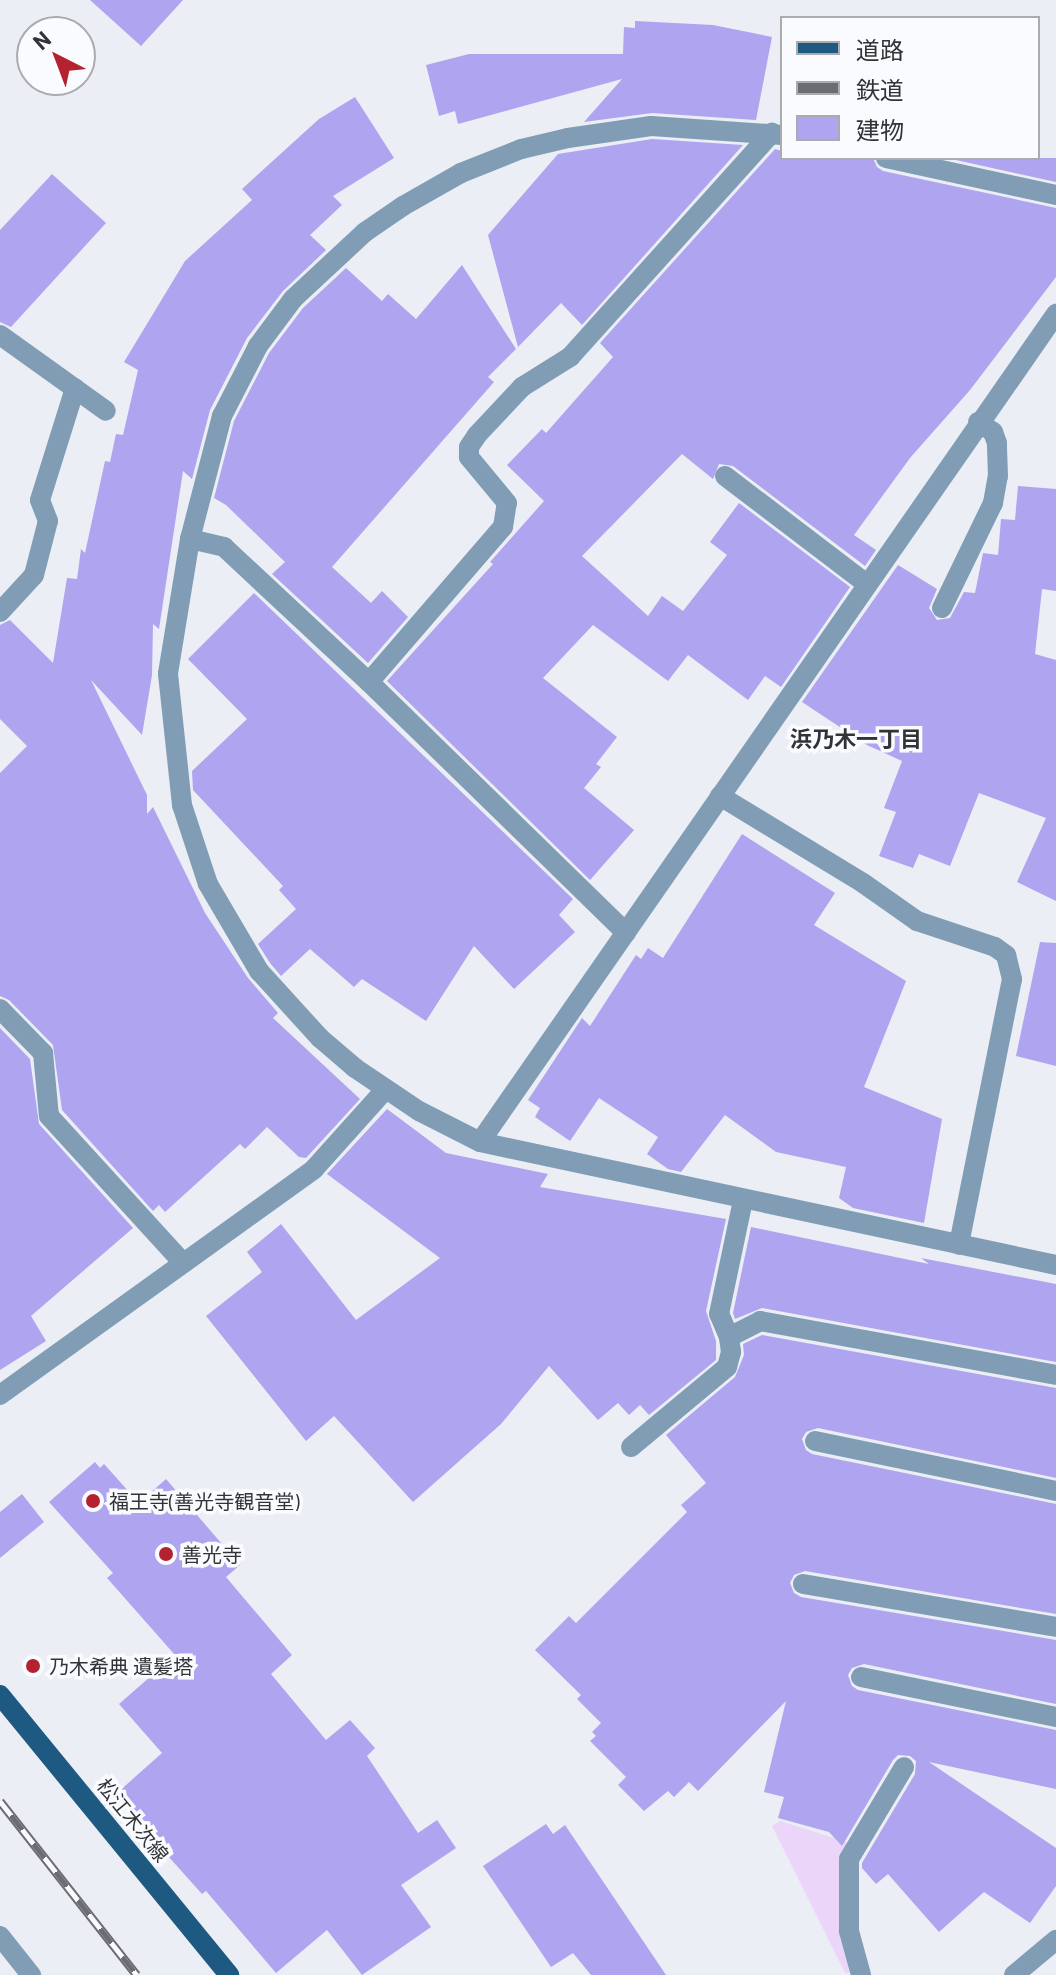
<!DOCTYPE html>
<meta charset="utf-8">
<style>
body{margin:0}
#map{position:relative;width:1056px;height:1975px;overflow:hidden;background:#ebeef5;font-family:Barlow,"Noto Sans JP",sans-serif}
div>[style]{position:absolute}
.green>*{inset:0;background:#ebd6f9}
.building>*{inset:0;background:#aea4ef}
.service>*{height:20px;margin:-10px;padding:0 10px;transform-origin:10px;border-radius:10px;background:#809db5}
.minor>*{height:20px;margin:-10px;padding:0 10px;transform-origin:10px;border-radius:10px;background:#809db5}
.primary>*{height:20px;margin:-10px;padding:0 10px;transform-origin:10px;border-radius:10px;background:#1e5982}
.rail>*{height:9px;margin-top:-4.5px;transform-origin:0;background:repeating-linear-gradient(90deg,#fafbfe 0 18px,#6c6d72 0 36px);box-sizing:border-box;border-block:2px solid #6c6d72}
.dots>*{width:22px;height:22px;translate:-50% -50%;box-sizing:border-box;border:4px solid #fafbfe;border-radius:50%}
span{translate:-50% -50%;white-space:nowrap;text-align:center;line-height:1.15;-webkit-text-stroke:7px #fafbfe;paint-order:stroke}
.poi-label{font-size:20px;color:#323336}
.left{translate:0 -50%;text-align:left}
.street-label{font-size:20px;color:#323336}
.neighbourhood-label{font-size:22px;color:#323336;font-weight:700}
.legend{position:absolute;left:780px;top:16px;width:260px;height:144px;box-sizing:border-box;background:#fafbfe;border:2px solid #aaabae;margin:0;padding:10px 14px;list-style:none;font-size:24px;color:#323336}
.legend li{display:flex;align-items:center;gap:16px;height:40px}
.legend b{width:40px;border:2px solid #aaabae}
.north{position:absolute;left:16px;top:16px;width:80px;height:80px;box-sizing:border-box;background:#fafbfe;border:2px solid #aaabae;border-radius:50%;rotate:318deg;font-size:22px;font-weight:700;line-height:32px;text-align:center;color:#323336}
.north::after{content:'';display:block;margin:auto;width:28px;height:36px;background:#b42230;clip-path:polygon(50% 0,100% 100%,50% 72%,0 100%)}
</style>
<div id="map">
<div class="green">
<div style="clip-path:polygon(780px 1821px,847px 1842px,839px 1899px,849px 1973px,845px 1973px,772px 1826px)"></div>
</div>
<div class="building">
<div style="clip-path:polygon(90px 0,183px 0,141px 46px)"></div>
<div style="clip-path:polygon(635px 21px,713px 25px,772px 37px,756px 120px,652px 113px,584px 122px,622px 79px,458px 124px,455px 111px,439px 116px,426px 65px,469px 54px,623px 54px,624px 27px,635px 28px)"></div>
<div style="clip-path:polygon(355px 97px,394px 158px,333px 196px,342px 205px,310px 235px,326px 250px,283px 291px,247px 338px,210px 410px,192px 479px,183px 471px,159px 629px,153px 624px,152px 675px,142px 735px,91px 680px,147px 795px,147px 814px,153px 807px,205px 913px,248px 978px,278px 1013px,273px 1018px,360px 1099px,306px 1158px,299px 1157px,267px 1127px,245px 1149px,240px 1144px,165px 1212px,159px 1205px,153px 1211px,62px 1110px,53px 1045px,9px 1000px,0 996px,0 773px,27px 746px,0 719px,0 625px,10px 620px,53px 663px,67px 578px,77px 579px,81px 549px,85px 553px,105px 461px,110px 462px,116px 434px,123px 435px,138px 370px,124px 362px,185px 261px,252px 200px,242px 189px,319px 119px)"></div>
<div style="clip-path:polygon(652px 139px,743px 145px,582px 325px,561px 303px,518px 347px,488px 235px,558px 154px)"></div>
<div style="clip-path:polygon(775px 149px,782px 151px,782px 158px,873px 158px,877px 167px,883px 171px,1056px 208px,1056px 277px,970px 390px,910px 458px,854px 535px,876px 550px,865px 566px,733px 466px,719px 464px,713px 479px,682px 454px,582px 556px,648px 616px,662px 596px,683px 611px,727px 555px,710px 542px,739px 503px,850px 587px,781px 687px,765px 676px,748px 700px,688px 655px,668px 681px,593px 625px,543px 678px,617px 737px,596px 764px,601px 767px,584px 788px,634px 830px,590px 880px,387px 681px,493px 564px,490px 562px,544px 501px,507px 465px,542px 429px,546px 433px,613px 357px,600px 343px)"></div>
<div style="clip-path:polygon(947px 158px,1056px 158px,1056px 182px)"></div>
<div style="clip-path:polygon(52px 174px,106px 223px,11px 327px,0 322px,0 230px)"></div>
<div style="clip-path:polygon(462px 265px,516px 349px,488px 377px,494px 382px,332px 567px,371px 603px,382px 591px,408px 617px,368px 663px,272px 574px,285px 562px,226px 505px,214px 498px,234px 421px,269px 353px,303px 308px,346px 268px,382px 301px,388px 294px,416px 319px)"></div>
<div style="clip-path:polygon(1018px 486px,1056px 489px,1056px 591px,1042px 589px,1035px 654px,1056px 660px,1056px 901px,1017px 882px,1046px 818px,979px 793px,950px 866px,919px 854px,913px 868px,879px 856px,896px 812px,884px 808px,902px 761px,867px 745px,802px 702px,898px 565px,937px 589px,929px 608px,937px 620px,950px 618px,964px 592px,975px 593px,983px 553px,998px 555px,1001px 519px,1015px 520px)"></div>
<div style="clip-path:polygon(254px 593px,573px 899px,559px 915px,575px 932px,514px 989px,474px 946px,426px 1021px,362px 979px,354px 987px,310px 949px,281px 976px,270px 963px,258px 944px,296px 909px,279px 890px,283px 886px,193px 790px,192px 771px,247px 719px,188px 659px)"></div>
<div style="clip-path:polygon(742px 834px,835px 893px,814px 925px,906px 981px,864px 1087px,942px 1119px,924px 1223px,853px 1208px,839px 1198px,846px 1167px,776px 1152px,725px 1115px,681px 1172px,668px 1169px,647px 1154px,658px 1137px,599px 1098px,570px 1141px,535px 1117px,540px 1108px,528px 1100px,582px 1018px,590px 1026px,636px 955px,641px 959px,648px 948px,663px 958px)"></div>
<div style="clip-path:polygon(1040px 942px,1056px 943px,1056px 1066px,1016px 1056px)"></div>
<div style="clip-path:polygon(0 1028px,30px 1059px,39px 1124px,133px 1228px,31px 1316px,46px 1341px,0 1370px)"></div>
<div style="clip-path:polygon(387px 1109px,446px 1153px,548px 1174px,540px 1187px,726px 1219px,706px 1311px,716px 1341px,716px 1360px,649px 1415px,640px 1405px,629px 1415px,618px 1403px,598px 1420px,549px 1366px,501px 1424px,413px 1502px,334px 1416px,306px 1441px,206px 1316px,262px 1272px,247px 1252px,281px 1224px,356px 1320px,440px 1258px,327px 1174px)"></div>
<div style="clip-path:polygon(751px 1227px,929px 1264px,921px 1258px,1056px 1284px,1056px 1362px,762px 1308px,735px 1319px,733px 1313px)"></div>
<div style="clip-path:polygon(762px 1335px,1056px 1388px,1056px 1478px,818px 1428px,806px 1432px,802px 1439px,806px 1450px,812px 1454px,1056px 1504px,1056px 1614px,805px 1571px,794px 1575px,790px 1583px,794px 1593px,801px 1597px,1056px 1640px,1056px 1704px,864px 1664px,852px 1668px,848px 1675px,852px 1686px,858px 1690px,1056px 1730px,1056px 1789px,929px 1762px,1056px 1848px,1056px 1886px,1030px 1923px,984px 1892px,939px 1932px,888px 1874px,876px 1884px,862px 1868px,862px 1863px,915px 1774px,916px 1761px,910px 1756px,898px 1755px,893px 1760px,842px 1846px,829px 1832px,778px 1818px,784px 1797px,764px 1792px,786px 1701px,698px 1791px,689px 1782px,674px 1797px,668px 1791px,644px 1811px,618px 1785px,626px 1777px,590px 1741px,596px 1736px,592px 1732px,601px 1723px,577px 1699px,581px 1695px,535px 1650px,569px 1616px,576px 1623px,687px 1512px,681px 1505px,706px 1483px,666px 1435px,735px 1377px,744px 1355px,743px 1344px)"></div>
<div style="clip-path:polygon(95px 1462px,100px 1468px,104px 1464px,139px 1503px,166px 1479px,240px 1565px,226px 1577px,292px 1655px,271px 1674px,326px 1740px,350px 1720px,375px 1748px,367px 1756px,418px 1833px,437px 1820px,456px 1848px,401px 1885px,431px 1927px,362px 1975px,327px 1930px,276px 1973px,206px 1891px,202px 1894px,159px 1846px,117px 1793px,162px 1753px,119px 1704px,175px 1655px,107px 1578px,113px 1573px,49px 1502px)"></div>
<div style="clip-path:polygon(22px 1494px,44px 1522px,0 1558px,0 1512px)"></div>
<div style="clip-path:polygon(546px 1824px,553px 1834px,565px 1825px,666px 1975px,591px 1975px,573px 1953px,551px 1967px,483px 1866px)"></div>
</div>
<div class="service">
<div style="left:725px;top:476px;width:178px;rotate:37.3deg"></div>
<div style="left:0;top:612px;width:50px;rotate:-47.4deg"></div>
<div style="left:34px;top:575px;width:56px;rotate:-75.5deg"></div>
<div style="left:48px;top:521px;width:22px;rotate:-111deg"></div>
<div style="left:40px;top:500px;width:117px;rotate:-72.6deg"></div>
<div style="left:0;top:1009px;width:62px;rotate:45.7deg"></div>
<div style="left:43px;top:1053px;width:63px;rotate:84.6deg"></div>
<div style="left:49px;top:1116px;width:199px;rotate:47.6deg"></div>
<div style="left:815px;top:1441px;width:246px;rotate:11.7deg"></div>
<div style="left:861px;top:1677px;width:199px;rotate:11.6deg"></div>
<div style="left:861px;top:1975px;width:46px;rotate:-105.3deg"></div>
<div style="left:849px;top:1931px;width:72px;rotate:-90deg"></div>
<div style="left:849px;top:1859px;width:107px;rotate:-59.1deg"></div>
</div>
<div class="minor">
<div style="left:782px;top:135px;width:131px;rotate:-176.1deg"></div>
<div style="left:651px;top:126px;width:84px;rotate:171.8deg"></div>
<div style="left:568px;top:138px;width:48px;rotate:166.8deg"></div>
<div style="left:521px;top:149px;width:65px;rotate:158.2deg"></div>
<div style="left:461px;top:173px;width:67px;rotate:150.4deg"></div>
<div style="left:403px;top:206px;width:46px;rotate:145.6deg"></div>
<div style="left:365px;top:232px;width:98px;rotate:137.1deg"></div>
<div style="left:293px;top:299px;width:59px;rotate:126.7deg"></div>
<div style="left:258px;top:346px;width:79px;rotate:117.2deg"></div>
<div style="left:222px;top:416px;width:127px;rotate:104.6deg"></div>
<div style="left:190px;top:539px;width:137px;rotate:99.3deg"></div>
<div style="left:168px;top:674px;width:132px;rotate:83.9deg"></div>
<div style="left:182px;top:805px;width:83px;rotate:71.8deg"></div>
<div style="left:208px;top:884px;width:101px;rotate:59.6deg"></div>
<div style="left:259px;top:971px;width:91px;rotate:47.7deg"></div>
<div style="left:320px;top:1038px;width:46px;rotate:40.6deg"></div>
<div style="left:355px;top:1068px;width:77px;rotate:33.9deg"></div>
<div style="left:419px;top:1111px;width:68px;rotate:26.9deg"></div>
<div style="left:480px;top:1142px;width:589px;rotate:12.05deg"></div>
<div style="left:886px;top:158px;width:174px;rotate:12.3deg"></div>
<div style="left:0;top:335px;width:130px;rotate:35.6deg"></div>
<div style="left:190px;top:539px;width:35px;rotate:13deg"></div>
<div style="left:224px;top:547px;width:198px;rotate:43deg"></div>
<div style="left:369px;top:682px;width:359px;rotate:44.3deg"></div>
<div style="left:942px;top:608px;width:117px;rotate:-64.1deg"></div>
<div style="left:993px;top:503px;width:27px;rotate:-80deg"></div>
<div style="left:998px;top:476px;width:33px;rotate:-92deg"></div>
<div style="left:997px;top:443px;width:12px;rotate:-110deg"></div>
<div style="left:993px;top:432px;width:18px;rotate:-146deg"></div>
<div style="left:369px;top:682px;width:205px;rotate:-49.2deg"></div>
<div style="left:503px;top:527px;width:24px;rotate:-81deg"></div>
<div style="left:507px;top:503px;width:60px;rotate:-129.6deg"></div>
<div style="left:469px;top:457px;width:10px;rotate:-90deg"></div>
<div style="left:469px;top:447px;width:14px;rotate:-56deg"></div>
<div style="left:477px;top:435px;width:66px;rotate:-46.8deg"></div>
<div style="left:522px;top:387px;width:57px;rotate:-32deg"></div>
<div style="left:570px;top:357px;width:302px;rotate:-48deg"></div>
<div style="left:720px;top:796px;width:167px;rotate:31.3deg"></div>
<div style="left:863px;top:883px;width:66px;rotate:35.1deg"></div>
<div style="left:917px;top:921px;width:82px;rotate:18.4deg"></div>
<div style="left:995px;top:947px;width:14px;rotate:36deg"></div>
<div style="left:1006px;top:955px;width:25px;rotate:76deg"></div>
<div style="left:1012px;top:979px;width:271px;rotate:101.3deg"></div>
<div style="left:480px;top:1142px;width:1009px;rotate:-55.18deg"></div>
<div style="left:729px;top:1337px;width:35px;rotate:-27deg"></div>
<div style="left:760px;top:1321px;width:301px;rotate:10.3deg"></div>
<div style="left:0;top:1395px;width:387px;rotate:-35.7deg"></div>
<div style="left:314px;top:1169px;width:106px;rotate:-48.1deg"></div>
<div style="left:631px;top:1447px;width:125px;rotate:-39.8deg"></div>
<div style="left:727px;top:1367px;width:16px;rotate:-75deg"></div>
<div style="left:731px;top:1352px;width:15px;rotate:-98deg"></div>
<div style="left:729px;top:1337px;width:25px;rotate:-113deg"></div>
<div style="left:719px;top:1314px;width:116px;rotate:-78.1deg"></div>
<div style="left:803px;top:1584px;width:257px;rotate:9.6deg"></div>
<div style="left:0;top:1936px;width:50px;rotate:51.5deg"></div>
<div style="left:1014px;top:1975px;width:55px;rotate:-39.8deg"></div>
</div>
<div class="primary">
<div style="left:0;top:1695px;width:362px;rotate:50.7deg"></div>
</div>
<div class="rail">
<div style="left:0;top:1801px;width:221px;rotate:51.8deg"></div>
</div>
<div class="dots">
<div style="left:93px;top:1501px;background:#b42230"></div>
<div style="left:166px;top:1554px;background:#b42230"></div>
<div style="left:33px;top:1666px;background:#b42230"></div>
</div>
<div class="poi-label">
<span class="left" style="left:109px;top:1501px">福王寺(善光寺観音堂)</span>
<span class="left" style="left:182px;top:1554px">善光寺</span>
<span class="left" style="left:49px;top:1666px">乃木希典 遺髪塔</span>
</div>
<div class="street-label">
<span style="left:133px;top:1820px;rotate:51deg">松江木次線</span>
</div>
<div class="neighbourhood-label">
<span style="left:856px;top:739px">浜乃木一丁目</span>
</div>
<ul class="legend">
<li><b style="height:10px;background:#1e5982"></b>道路</li>
<li><b style="height:10px;background:#6c6d72"></b>鉄道</li>
<li><b style="height:22px;background:#aea4ef"></b>建物</li>
</ul>
<div class="north">N</div>
</div>
